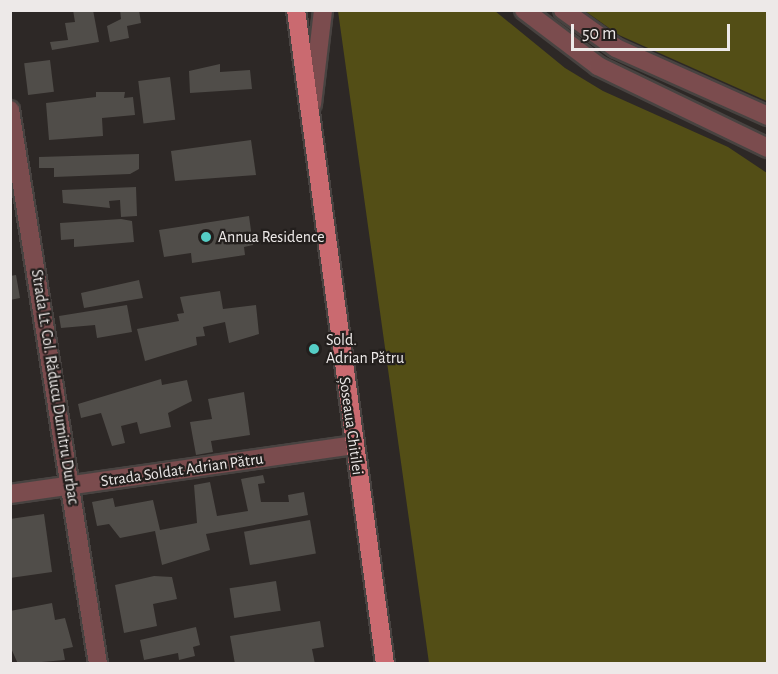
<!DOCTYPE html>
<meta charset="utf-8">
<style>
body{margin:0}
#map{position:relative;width:778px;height:674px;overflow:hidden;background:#2d2826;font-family:"Alegreya Sans",sans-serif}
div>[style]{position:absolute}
.green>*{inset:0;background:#534e16}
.building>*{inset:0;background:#504d49;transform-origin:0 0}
.roads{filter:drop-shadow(2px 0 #484341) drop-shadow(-2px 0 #484341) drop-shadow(0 2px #484341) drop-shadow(0 -2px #484341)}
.minor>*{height:18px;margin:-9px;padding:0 9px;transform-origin:9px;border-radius:9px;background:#7b4c4e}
.primary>*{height:18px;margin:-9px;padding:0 9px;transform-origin:9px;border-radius:9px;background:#ca6a70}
.dots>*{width:16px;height:16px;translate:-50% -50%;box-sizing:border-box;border:3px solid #231f1d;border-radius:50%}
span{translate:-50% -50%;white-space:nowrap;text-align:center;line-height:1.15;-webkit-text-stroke:4.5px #231f1d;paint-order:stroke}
.poi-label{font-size:16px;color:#ede9e8}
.left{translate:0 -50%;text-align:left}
.street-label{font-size:16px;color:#ede9e8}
.frame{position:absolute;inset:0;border:12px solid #ede9e8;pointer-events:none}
.scale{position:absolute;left:571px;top:24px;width:159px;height:27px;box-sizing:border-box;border:3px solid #ede9e8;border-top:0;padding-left:8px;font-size:18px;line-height:21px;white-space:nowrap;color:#ede9e8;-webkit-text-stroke:4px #231f1d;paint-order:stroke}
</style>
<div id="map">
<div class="green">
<div style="clip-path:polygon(338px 11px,495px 11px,565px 68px,603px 91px,728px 147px,767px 173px,767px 663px,429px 663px)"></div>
<div style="clip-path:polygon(585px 11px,767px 11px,767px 101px,619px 35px)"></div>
</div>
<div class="building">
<div style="clip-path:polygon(73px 10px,93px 10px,99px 42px,52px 50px,50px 42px,68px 40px,65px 23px,75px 22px)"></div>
<div style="clip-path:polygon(120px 10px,139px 10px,141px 23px,127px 26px,129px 38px,110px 42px,107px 26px,121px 19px)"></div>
<div style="left:50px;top:60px;width:32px;height:26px;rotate:83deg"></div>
<div style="clip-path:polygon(220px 64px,220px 72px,250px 70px,252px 89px,190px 93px,189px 71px)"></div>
<div style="left:170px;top:77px;width:43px;height:32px;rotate:83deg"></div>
<div style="clip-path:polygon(96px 92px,125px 92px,124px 98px,133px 97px,135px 115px,102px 118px,103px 136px,49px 140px,46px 103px,96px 97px)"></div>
<div style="clip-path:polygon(251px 140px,256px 175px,175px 181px,171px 151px)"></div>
<div style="clip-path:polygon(139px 154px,139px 169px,130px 174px,54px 177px,54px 168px,39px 168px,39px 157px)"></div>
<div style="clip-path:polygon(136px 187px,137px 216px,121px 217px,120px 200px,109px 201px,110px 208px,63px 203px,62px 190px)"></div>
<div style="clip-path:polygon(249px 216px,253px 245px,244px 247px,245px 255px,192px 263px,191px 253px,164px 257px,159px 230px)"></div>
<div style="clip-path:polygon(121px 219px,132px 221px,134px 242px,74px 247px,74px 239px,61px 240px,60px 223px)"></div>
<div style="clip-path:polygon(16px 275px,20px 298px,10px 300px,10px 276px)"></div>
<div style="clip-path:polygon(139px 280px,143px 298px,84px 308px,81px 293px)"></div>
<div style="clip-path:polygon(220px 291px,223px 309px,256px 305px,259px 334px,229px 343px,225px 322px,203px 327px,205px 336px,196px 337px,197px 345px,145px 361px,137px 329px,179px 321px,177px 314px,184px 313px,180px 297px)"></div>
<div style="clip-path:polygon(127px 305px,132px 332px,97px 338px,95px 325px,61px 328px,59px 316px)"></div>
<div style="clip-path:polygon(161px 379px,162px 385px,187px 380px,192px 401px,168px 413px,171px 427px,140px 434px,137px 422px,121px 426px,125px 443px,112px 446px,101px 413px,81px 418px,78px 404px)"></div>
<div style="clip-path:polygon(244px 392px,250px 435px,211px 441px,213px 452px,196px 455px,190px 422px,212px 419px,208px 399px)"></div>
<div style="clip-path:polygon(263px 475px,265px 483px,258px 484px,261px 502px,289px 502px,288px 495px,304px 492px,308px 515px,206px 534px,210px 550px,162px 565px,155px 531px,120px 538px,109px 524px,97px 526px,92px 502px,113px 498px,115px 507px,153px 500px,160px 530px,197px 523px,194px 485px,210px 482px,217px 516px,248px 511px,241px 479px)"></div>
<div style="clip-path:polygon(44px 514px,52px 572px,10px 578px,10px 519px)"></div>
<div style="left:310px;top:520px;width:34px;height:67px;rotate:80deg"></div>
<div style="clip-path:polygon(154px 576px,172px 577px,177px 599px,153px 604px,157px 626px,124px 633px,115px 585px)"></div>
<div style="left:276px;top:581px;width:30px;height:47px;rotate:81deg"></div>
<div style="clip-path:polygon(52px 603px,55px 620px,65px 618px,73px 647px,63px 649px,65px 660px,18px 664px,10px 646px,10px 611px)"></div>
<div style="clip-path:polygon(320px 621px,324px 647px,312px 649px,315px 664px,235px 664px,230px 636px)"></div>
<div style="clip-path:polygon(196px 627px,200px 645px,193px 647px,195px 656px,179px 660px,178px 653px,144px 660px,140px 640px)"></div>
</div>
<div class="roads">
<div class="minor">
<div style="left:524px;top:10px;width:93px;rotate:37.1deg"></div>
<div style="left:598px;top:66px;width:189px;rotate:25.8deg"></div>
<div style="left:563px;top:10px;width:65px;rotate:35.6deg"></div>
<div style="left:616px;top:48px;width:167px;rotate:24.1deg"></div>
<div style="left:312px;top:104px;width:95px;rotate:-83.3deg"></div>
<div style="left:10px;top:110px;width:561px;rotate:80.97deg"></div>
<div style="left:10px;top:494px;width:347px;rotate:-8.1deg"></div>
</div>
<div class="primary">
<div style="left:296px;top:10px;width:660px;rotate:82.25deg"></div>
</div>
</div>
<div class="dots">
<div style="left:206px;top:237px;background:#55cec6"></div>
<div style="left:314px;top:349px;background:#55cec6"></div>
</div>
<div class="poi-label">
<span class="left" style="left:218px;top:237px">Annua Residence</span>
<span class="left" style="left:326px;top:349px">Sold.<br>Adrian Pătru</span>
</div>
<div class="street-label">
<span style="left:55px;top:387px;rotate:81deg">Strada Lt. Col. Răducu Dumitru Durbac</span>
<span style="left:351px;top:426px;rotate:82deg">Șoseaua Chitilei</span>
<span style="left:182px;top:470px;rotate:-8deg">Strada Soldat Adrian Pătru</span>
</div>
<div class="frame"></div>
<div class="scale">50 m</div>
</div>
